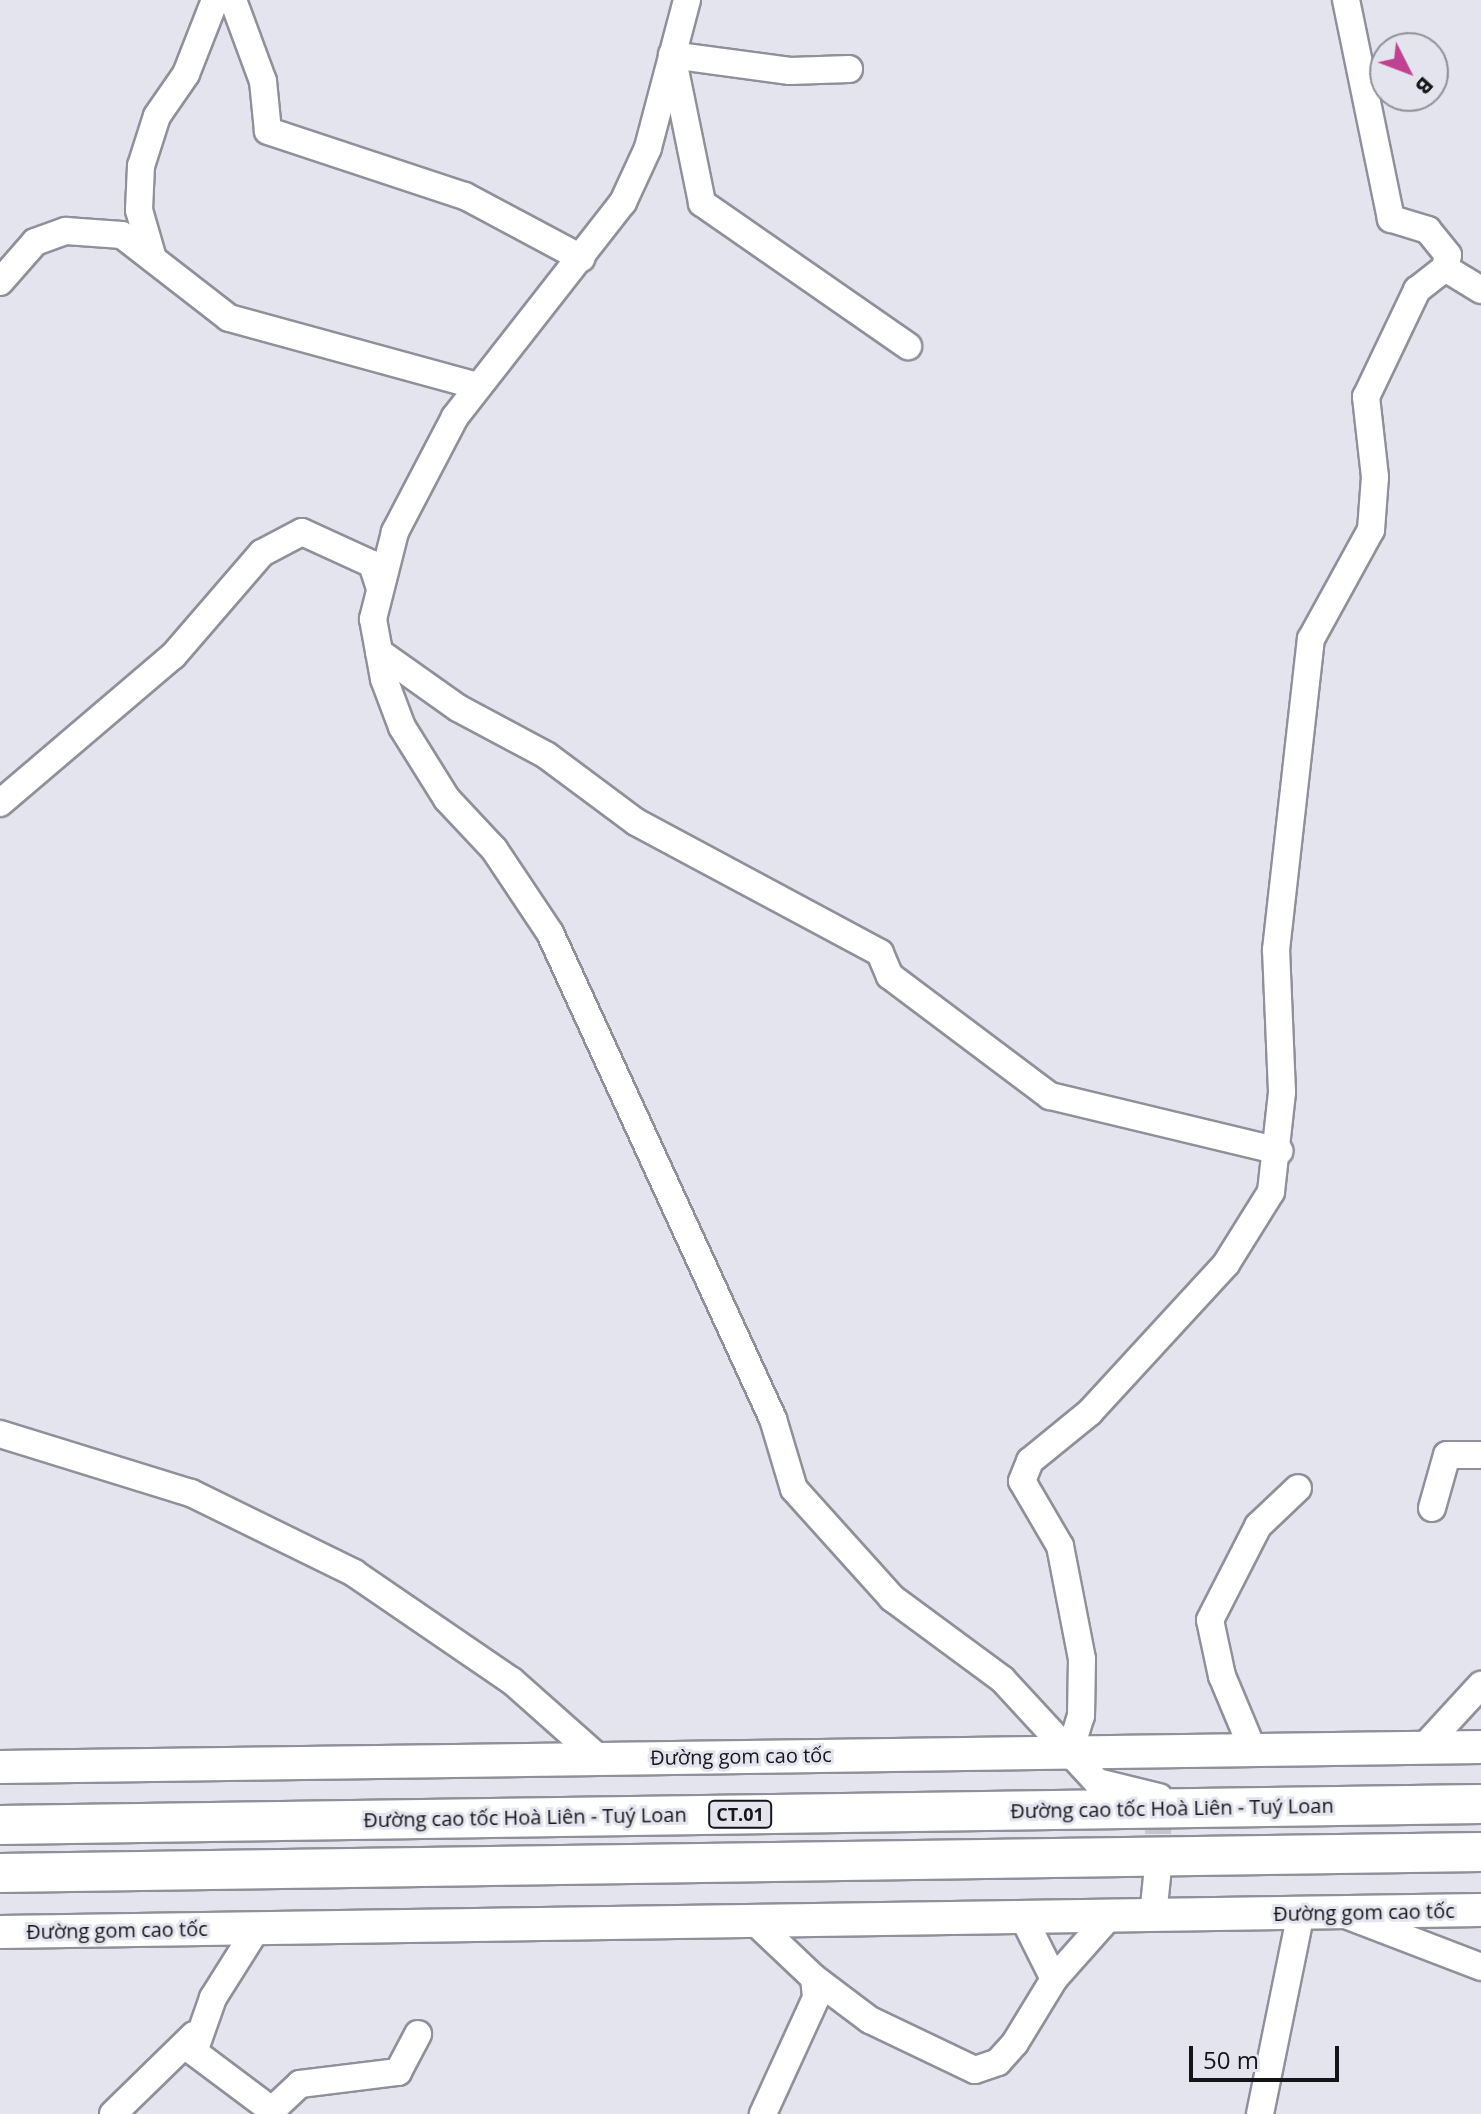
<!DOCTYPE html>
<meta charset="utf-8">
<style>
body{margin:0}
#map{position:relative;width:1481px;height:2114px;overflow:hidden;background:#e3e4ee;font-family:"Open Sans",sans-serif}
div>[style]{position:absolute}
.minor-tunnel>*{height:26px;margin-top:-13px;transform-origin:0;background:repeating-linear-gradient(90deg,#c4c5ce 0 26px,transparent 0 39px)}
.roads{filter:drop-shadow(2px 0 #8f9099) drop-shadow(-2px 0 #8f9099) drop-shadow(0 2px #8f9099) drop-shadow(0 -2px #8f9099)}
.minor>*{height:26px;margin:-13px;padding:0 13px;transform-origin:13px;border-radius:13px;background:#fff}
.major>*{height:32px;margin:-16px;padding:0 16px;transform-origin:16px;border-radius:16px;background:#fff}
.highway>*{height:38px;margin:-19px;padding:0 19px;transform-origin:19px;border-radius:19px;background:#fff}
span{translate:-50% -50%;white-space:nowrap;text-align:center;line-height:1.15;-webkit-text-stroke:6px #e3e4ee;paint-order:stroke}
.shield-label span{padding:2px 6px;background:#e3e4ee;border:2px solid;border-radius:6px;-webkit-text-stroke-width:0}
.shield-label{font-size:18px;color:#141518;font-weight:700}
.street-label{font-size:20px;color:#141518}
.north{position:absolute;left:1369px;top:32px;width:80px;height:80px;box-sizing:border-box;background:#e3e4ee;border:2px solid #909198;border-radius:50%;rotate:132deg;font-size:22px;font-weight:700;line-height:32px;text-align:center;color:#141518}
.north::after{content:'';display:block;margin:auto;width:28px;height:36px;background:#c04392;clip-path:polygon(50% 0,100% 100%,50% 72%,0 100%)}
.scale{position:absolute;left:1189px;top:2046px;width:150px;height:36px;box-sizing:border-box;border:4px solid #141518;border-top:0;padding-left:10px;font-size:24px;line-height:28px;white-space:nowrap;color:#141518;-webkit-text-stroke:6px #e3e4ee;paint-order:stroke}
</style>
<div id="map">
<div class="minor-tunnel">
<div style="left:1157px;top:1873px;width:76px;rotate:-88.5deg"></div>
</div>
<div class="roads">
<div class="minor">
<div style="left:233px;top:0;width:86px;rotate:69.7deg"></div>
<div style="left:263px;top:81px;width:50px;rotate:84.3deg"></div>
<div style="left:268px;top:131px;width:207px;rotate:18.3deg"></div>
<div style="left:465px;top:196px;width:132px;rotate:28.1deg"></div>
<div style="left:687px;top:0;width:153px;rotate:104.8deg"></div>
<div style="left:648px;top:148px;width:60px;rotate:114.8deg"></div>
<div style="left:623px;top:202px;width:273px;rotate:128deg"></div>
<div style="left:455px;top:417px;width:130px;rotate:117.6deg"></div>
<div style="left:395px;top:532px;width:90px;rotate:104.2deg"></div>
<div style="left:373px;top:619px;width:61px;rotate:79.6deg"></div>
<div style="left:384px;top:679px;width:51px;rotate:69.4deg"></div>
<div style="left:402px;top:727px;width:85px;rotate:58deg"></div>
<div style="left:447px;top:799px;width:69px;rotate:46.8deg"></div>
<div style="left:494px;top:849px;width:101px;rotate:56.3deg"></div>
<div style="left:550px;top:933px;width:535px;rotate:65.35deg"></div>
<div style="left:773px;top:1419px;width:73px;rotate:73.3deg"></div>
<div style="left:794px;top:1489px;width:147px;rotate:48deg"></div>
<div style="left:892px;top:1598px;width:137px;rotate:36.4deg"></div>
<div style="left:1002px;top:1679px;width:140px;rotate:47.3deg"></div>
<div style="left:1097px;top:1782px;width:64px;rotate:13.6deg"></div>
<div style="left:849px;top:69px;width:59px;rotate:178.1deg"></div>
<div style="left:790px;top:71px;width:119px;rotate:-172.3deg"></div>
<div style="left:672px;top:55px;width:151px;rotate:78.5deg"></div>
<div style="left:702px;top:203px;width:251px;rotate:34.8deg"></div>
<div style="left:152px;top:255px;width:47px;rotate:-106.1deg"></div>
<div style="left:139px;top:210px;width:44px;rotate:-87.4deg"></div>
<div style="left:141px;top:166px;width:52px;rotate:-72.3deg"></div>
<div style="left:157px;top:116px;width:51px;rotate:-55.4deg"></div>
<div style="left:186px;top:74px;width:79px;rotate:-68.6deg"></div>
<div style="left:1445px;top:268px;width:42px;rotate:31.4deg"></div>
<div style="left:0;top:282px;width:53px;rotate:-48.8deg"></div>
<div style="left:35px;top:242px;width:33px;rotate:-20deg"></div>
<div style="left:66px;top:231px;width:56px;rotate:4.1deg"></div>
<div style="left:122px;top:235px;width:135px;rotate:37.8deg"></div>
<div style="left:229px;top:318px;width:257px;rotate:15.3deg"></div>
<div style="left:379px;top:652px;width:97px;rotate:35.3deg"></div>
<div style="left:458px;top:708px;width:100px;rotate:28.1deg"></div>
<div style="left:546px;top:755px;width:112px;rotate:36.7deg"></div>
<div style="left:636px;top:822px;width:277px;rotate:28.2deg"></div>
<div style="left:880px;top:953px;width:25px;rotate:67deg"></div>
<div style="left:890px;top:976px;width:200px;rotate:36.9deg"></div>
<div style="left:1050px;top:1096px;width:236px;rotate:13.5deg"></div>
<div style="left:0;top:803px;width:227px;rotate:-40.4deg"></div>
<div style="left:173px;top:656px;width:136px;rotate:-49.2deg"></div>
<div style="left:262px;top:553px;width:45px;rotate:-27.7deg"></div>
<div style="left:302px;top:532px;width:77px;rotate:24.6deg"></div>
<div style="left:372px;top:564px;width:25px;rotate:72deg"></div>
<div style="left:0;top:1434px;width:200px;rotate:17.2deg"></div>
<div style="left:191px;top:1493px;width:182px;rotate:26.1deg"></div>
<div style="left:354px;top:1573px;width:191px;rotate:34.4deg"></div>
<div style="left:512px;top:1681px;width:118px;rotate:41.6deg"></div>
<div style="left:1432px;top:1508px;width:55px;rotate:-74.2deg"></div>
<div style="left:1447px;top:1455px;width:34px"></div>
<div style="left:1071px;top:1748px;width:34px;rotate:-73deg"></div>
<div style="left:1081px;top:1716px;width:57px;rotate:-89deg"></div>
<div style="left:1082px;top:1659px;width:115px;rotate:-101deg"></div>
<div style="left:1060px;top:1546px;width:75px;rotate:-120.3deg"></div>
<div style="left:1022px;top:1481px;width:22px;rotate:-68deg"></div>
<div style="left:1030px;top:1461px;width:77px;rotate:-39.2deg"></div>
<div style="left:1090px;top:1412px;width:201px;rotate:-47.4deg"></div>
<div style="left:1226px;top:1264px;width:85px;rotate:-58deg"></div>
<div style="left:1271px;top:1192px;width:101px;rotate:-83.7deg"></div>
<div style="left:1282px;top:1092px;width:142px;rotate:-92.4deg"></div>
<div style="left:1276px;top:950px;width:313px;rotate:-83.6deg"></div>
<div style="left:1311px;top:639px;width:124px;rotate:-61.2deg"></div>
<div style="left:1371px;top:530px;width:53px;rotate:-85.7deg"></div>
<div style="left:1375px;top:477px;width:81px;rotate:-96.4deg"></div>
<div style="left:1366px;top:397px;width:119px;rotate:-64.5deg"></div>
<div style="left:1417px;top:290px;width:36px;rotate:-38deg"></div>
<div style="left:1445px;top:268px;width:13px;rotate:-77deg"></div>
<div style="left:1448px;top:255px;width:32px;rotate:-129deg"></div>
<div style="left:1428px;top:230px;width:39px;rotate:-163deg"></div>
<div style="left:1391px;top:219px;width:224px;rotate:-101.6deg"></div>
<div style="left:1423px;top:1748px;width:86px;rotate:-47.4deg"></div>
<div style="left:1253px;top:1750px;width:80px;rotate:-112.7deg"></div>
<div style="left:1222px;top:1676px;width:57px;rotate:-102.1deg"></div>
<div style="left:1210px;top:1620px;width:106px;rotate:-62.9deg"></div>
<div style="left:1258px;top:1526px;width:55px;rotate:-43.5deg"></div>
<div style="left:1343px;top:1914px;width:148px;rotate:21deg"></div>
<div style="left:1153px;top:1915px;width:39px;rotate:-84deg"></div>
<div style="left:1023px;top:1917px;width:69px;rotate:63.4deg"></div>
<div style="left:754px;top:1921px;width:83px;rotate:43.5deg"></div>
<div style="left:814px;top:1978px;width:20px;rotate:84deg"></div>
<div style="left:816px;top:1998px;width:128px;rotate:114.6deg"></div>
<div style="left:257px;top:1928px;width:83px;rotate:122.2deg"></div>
<div style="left:213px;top:1998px;width:57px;rotate:109.4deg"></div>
<div style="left:194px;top:2052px;width:99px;rotate:36.8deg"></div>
<div style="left:814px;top:1978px;width:70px;rotate:36.9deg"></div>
<div style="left:870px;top:2020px;width:116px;rotate:25.5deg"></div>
<div style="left:975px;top:2070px;width:24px;rotate:-19deg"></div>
<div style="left:998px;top:2062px;width:25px;rotate:-48deg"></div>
<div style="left:1015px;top:2043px;width:75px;rotate:-58.6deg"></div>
<div style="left:1054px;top:1979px;width:84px;rotate:-48.4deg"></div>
<div style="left:113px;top:2114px;width:113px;rotate:-44.3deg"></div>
<div style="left:268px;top:2114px;width:44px;rotate:-43.2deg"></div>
<div style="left:300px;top:2084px;width:99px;rotate:-7deg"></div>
<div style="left:398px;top:2072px;width:43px;rotate:-62.2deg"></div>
<div style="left:1260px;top:2114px;width:205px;rotate:-78.5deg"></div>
</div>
<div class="major">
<div style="left:0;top:1767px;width:1481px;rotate:-0.77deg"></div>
<div style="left:0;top:1932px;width:1481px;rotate:-0.85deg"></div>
</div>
<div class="highway">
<div style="left:0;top:1825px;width:1481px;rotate:-0.81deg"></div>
<div style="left:0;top:1873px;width:1481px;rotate:-0.81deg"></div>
</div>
</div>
<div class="shield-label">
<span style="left:740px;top:1814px">CT.01</span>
</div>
<div class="street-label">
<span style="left:741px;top:1756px;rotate:-1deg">Đường gom cao tốc</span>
<span style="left:1172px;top:1808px;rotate:-1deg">Đường cao tốc Hoà Liên - Tuý Loan</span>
<span style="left:525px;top:1817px;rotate:-1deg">Đường cao tốc Hoà Liên - Tuý Loan</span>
<span style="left:1364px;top:1912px;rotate:-1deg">Đường gom cao tốc</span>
<span style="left:117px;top:1930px;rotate:-1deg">Đường gom cao tốc</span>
</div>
<div class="north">B</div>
<div class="scale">50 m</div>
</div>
